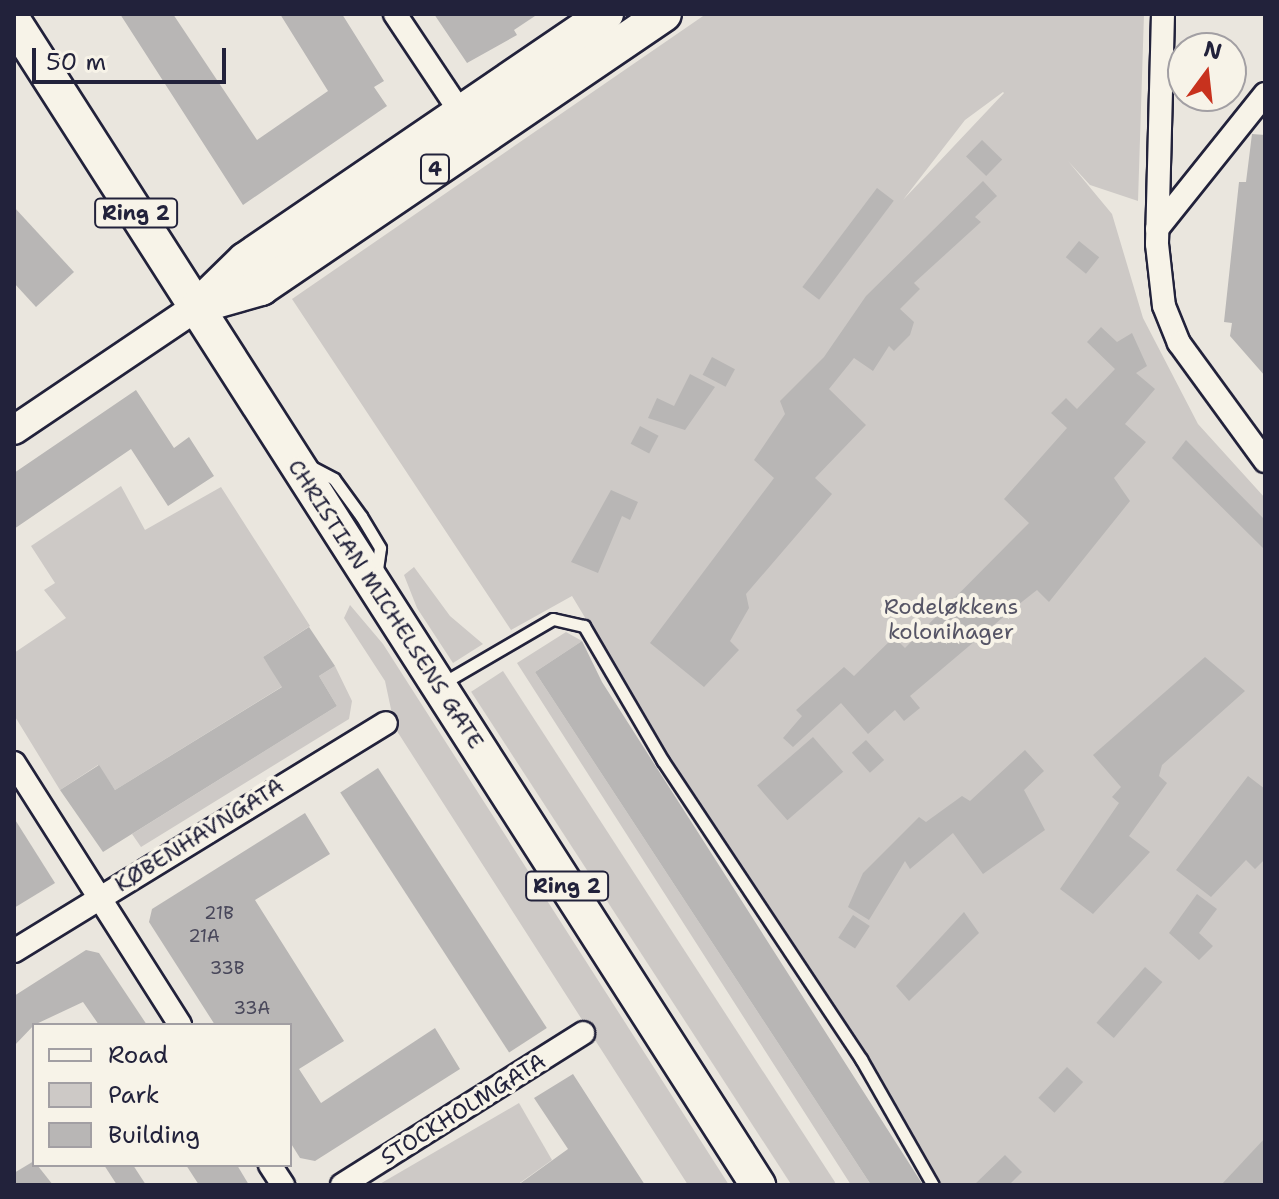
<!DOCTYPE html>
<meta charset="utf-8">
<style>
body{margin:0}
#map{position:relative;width:1279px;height:1199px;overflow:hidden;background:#eae6de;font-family:"Shantell Sans",sans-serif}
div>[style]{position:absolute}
.green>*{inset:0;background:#cdc9c6;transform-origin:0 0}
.building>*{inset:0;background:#b8b6b5;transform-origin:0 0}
.roads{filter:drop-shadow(2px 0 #22223b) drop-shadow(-2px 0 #22223b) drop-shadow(0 2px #22223b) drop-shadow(0 -2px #22223b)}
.service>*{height:11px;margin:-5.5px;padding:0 5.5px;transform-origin:5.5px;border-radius:5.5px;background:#f7f3e8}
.minor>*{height:22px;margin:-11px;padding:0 11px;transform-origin:11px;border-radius:11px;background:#f7f3e8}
.tertiary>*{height:28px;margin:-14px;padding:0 14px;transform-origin:14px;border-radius:14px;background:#f7f3e8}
.primary>*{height:34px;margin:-17px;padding:0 17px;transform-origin:17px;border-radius:17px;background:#f7f3e8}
span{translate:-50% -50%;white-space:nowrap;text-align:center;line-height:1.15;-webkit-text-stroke:8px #f7f3e8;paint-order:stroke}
.number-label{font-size:18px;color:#48475a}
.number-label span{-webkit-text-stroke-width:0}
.shield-label span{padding:2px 6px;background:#f7f3e8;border:2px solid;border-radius:6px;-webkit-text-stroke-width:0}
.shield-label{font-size:20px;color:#22223b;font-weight:700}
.street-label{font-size:22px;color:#22223b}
.park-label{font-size:22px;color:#555465}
.frame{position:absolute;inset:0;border:16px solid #22223b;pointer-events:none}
.legend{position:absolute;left:32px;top:1023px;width:260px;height:144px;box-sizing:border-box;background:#f7f3e8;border:2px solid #a29fa3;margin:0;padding:10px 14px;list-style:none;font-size:24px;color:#22223b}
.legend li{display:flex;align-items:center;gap:16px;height:40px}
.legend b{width:40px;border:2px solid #a29fa3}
.north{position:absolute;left:1167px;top:32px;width:80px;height:80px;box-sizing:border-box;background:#f7f3e8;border:2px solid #a29fa3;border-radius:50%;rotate:15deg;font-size:22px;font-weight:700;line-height:32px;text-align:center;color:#22223b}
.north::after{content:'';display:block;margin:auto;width:28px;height:36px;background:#c8321e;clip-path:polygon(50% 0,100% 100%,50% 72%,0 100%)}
.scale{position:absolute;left:32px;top:48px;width:194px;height:36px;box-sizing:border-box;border:4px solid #22223b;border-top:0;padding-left:10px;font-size:24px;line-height:28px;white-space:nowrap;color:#22223b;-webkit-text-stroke:6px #f7f3e8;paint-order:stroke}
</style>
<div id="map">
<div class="green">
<div style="clip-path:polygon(evenodd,706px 14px,1144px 14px,1138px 201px,1090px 185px,1068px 161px,1112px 214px,1143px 318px,1198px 424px,1265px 498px,1265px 1185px,941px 1185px,779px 940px,572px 596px,511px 630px,292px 299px,706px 14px,1003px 92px,1004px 93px,903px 200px,965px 120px,1003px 92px)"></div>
<div style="clip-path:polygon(121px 486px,145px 530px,221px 487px,310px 626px,263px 657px,283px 686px,115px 790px,98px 765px,60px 790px,14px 715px,14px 653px,66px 618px,44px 590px,55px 583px,31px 546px)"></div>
<div style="clip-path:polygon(414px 567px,450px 616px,483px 644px,453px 663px,417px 608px,404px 575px)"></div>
<div style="clip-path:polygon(350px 605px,383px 644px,729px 1185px,688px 1185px,395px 728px,385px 681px,344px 618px)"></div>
<div style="clip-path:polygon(566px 632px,582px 641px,535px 672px,871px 1185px,851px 1185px,517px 663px)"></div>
<div style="clip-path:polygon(335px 666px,352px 701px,349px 719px,141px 847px,132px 834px,337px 706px,319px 676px)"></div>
<div style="left:503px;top:671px;width:610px;height:38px;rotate:57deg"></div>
<div style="clip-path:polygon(519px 1103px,552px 1160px,517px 1185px,378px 1185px)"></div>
</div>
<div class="building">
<div style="clip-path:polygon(120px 14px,173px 14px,257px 140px,328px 91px,280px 14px,342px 14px,384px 81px,374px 87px,387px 106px,243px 205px)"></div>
<div style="clip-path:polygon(434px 14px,538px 14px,514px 30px,517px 35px,467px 63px)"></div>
<div style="clip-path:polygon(1252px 134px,1265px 135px,1265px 376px,1230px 336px,1232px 323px,1224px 322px,1239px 182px,1246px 182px)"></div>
<div style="left:982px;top:140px;width:28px;height:23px;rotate:44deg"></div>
<div style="clip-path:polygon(983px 181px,997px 196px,975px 217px,981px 222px,914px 283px,920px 289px,900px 309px,914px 322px,910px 335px,894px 351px,889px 346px,873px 371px,854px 358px,829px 389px,866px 425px,815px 478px,832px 494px,746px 594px,749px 608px,730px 641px,739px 650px,704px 687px,650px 643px,774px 478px,754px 460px,785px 414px,780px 401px,824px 357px,866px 296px)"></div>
<div style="left:877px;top:188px;width:21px;height:124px;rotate:37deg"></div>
<div style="clip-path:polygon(14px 207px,74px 272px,36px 307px,14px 283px)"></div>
<div style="left:1079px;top:241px;width:26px;height:21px;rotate:39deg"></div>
<div style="clip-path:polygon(1101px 327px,1117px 342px,1132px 333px,1147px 366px,1136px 373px,1155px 389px,1125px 424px,1146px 442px,1114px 478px,1130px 501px,1049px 602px,1037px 590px,1014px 608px,910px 696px,920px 708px,904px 721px,895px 710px,868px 734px,841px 703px,793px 747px,783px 738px,802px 716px,796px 710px,844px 667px,854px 676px,894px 637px,905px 648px,1029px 523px,1004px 499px,1067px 428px,1051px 413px,1066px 398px,1077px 409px,1115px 369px,1087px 342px)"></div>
<div style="left:712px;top:357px;width:26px;height:20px;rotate:28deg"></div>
<div style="clip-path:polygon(690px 374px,715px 387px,685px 430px,648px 418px,657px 398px,674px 406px)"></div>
<div style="clip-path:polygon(136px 390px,174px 448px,189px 437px,214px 476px,168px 506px,131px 449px,14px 529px,14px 473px)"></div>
<div style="left:640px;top:426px;width:21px;height:20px;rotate:28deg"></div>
<div style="clip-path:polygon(1186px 440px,1265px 520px,1265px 550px,1172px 458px)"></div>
<div style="clip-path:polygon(611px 490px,638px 502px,630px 520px,622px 516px,598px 573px,571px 562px)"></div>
<div style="clip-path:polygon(309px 627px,335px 666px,319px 676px,337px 706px,103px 852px,60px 790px,99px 765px,115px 790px,282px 687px,263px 657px)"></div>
<div style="clip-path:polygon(582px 641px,602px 682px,923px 1185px,871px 1185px,535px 672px)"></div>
<div style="clip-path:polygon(1205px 657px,1245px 691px,1162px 765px,1159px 776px,1167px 783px,1129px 836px,1150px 852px,1093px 914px,1060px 889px,1119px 803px,1112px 797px,1121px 787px,1093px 755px)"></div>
<div style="left:813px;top:737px;width:46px;height:74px;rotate:49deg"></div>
<div style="left:866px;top:740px;width:27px;height:19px;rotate:48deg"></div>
<div style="clip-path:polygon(1025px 750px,1044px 771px,1024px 790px,1045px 830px,983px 874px,953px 833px,910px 869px,905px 861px,869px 920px,848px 907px,863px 873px,919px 817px,926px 822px,962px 796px,970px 801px)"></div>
<div style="left:378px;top:768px;width:310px;height:45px;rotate:57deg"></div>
<div style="clip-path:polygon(1248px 776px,1265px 789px,1265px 859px,1255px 869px,1246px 860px,1211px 897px,1176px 870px)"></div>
<div style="clip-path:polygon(305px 813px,330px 854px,255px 900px,344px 1041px,299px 1069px,321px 1103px,435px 1028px,460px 1069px,315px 1161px,300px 1158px,290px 1142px,290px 1025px,215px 1025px,149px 922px,152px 909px)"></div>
<div style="clip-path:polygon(14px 818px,55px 883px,14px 908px)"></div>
<div style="clip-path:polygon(1197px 894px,1217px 909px,1199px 933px,1213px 946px,1199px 960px,1169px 933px)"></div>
<div style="clip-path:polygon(964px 912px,979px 933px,909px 1001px,896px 986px)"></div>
<div style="left:853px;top:915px;width:20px;height:27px;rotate:33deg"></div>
<div style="clip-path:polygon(86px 950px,99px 953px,147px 1025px,99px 1025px,83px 1002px,34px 1025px,14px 1046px,14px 996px)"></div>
<div style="left:1145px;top:967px;width:23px;height:74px;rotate:41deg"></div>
<div style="left:1067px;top:1067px;width:22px;height:42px;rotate:43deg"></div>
<div style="clip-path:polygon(573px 1074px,602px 1119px,645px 1185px,518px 1185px,568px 1149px,534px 1098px)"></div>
<div style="clip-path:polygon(1265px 1138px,1265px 1185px,1221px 1185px)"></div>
<div style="clip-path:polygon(1005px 1155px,1022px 1172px,1009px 1185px,974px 1185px)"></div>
<div style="clip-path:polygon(34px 1161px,53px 1185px,14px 1185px,14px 1173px)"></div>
<div style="clip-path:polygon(104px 1165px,133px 1165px,146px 1185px,117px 1185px)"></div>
<div style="clip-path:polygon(186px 1165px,237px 1165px,249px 1185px,199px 1185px)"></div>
</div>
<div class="roads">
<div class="service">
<div style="left:310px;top:466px;width:27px;rotate:28deg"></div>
<div style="left:334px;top:479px;width:46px;rotate:53.9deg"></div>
<div style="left:361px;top:516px;width:37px;rotate:59deg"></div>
<div style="left:380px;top:548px;width:28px;rotate:98deg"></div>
<div style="left:443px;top:683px;width:127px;rotate:-30.2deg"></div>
<div style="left:553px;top:619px;width:32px;rotate:13deg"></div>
<div style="left:584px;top:626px;width:156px;rotate:59.7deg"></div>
<div style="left:663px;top:761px;width:358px;rotate:56.4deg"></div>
<div style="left:861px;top:1059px;width:145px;rotate:60.3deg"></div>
</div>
<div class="minor">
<div style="left:395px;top:14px;width:119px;rotate:56.3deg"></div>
<div style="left:1163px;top:14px;width:230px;rotate:91.5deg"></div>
<div style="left:1157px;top:244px;width:62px;rotate:83.6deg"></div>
<div style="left:1164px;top:306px;width:40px;rotate:68deg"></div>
<div style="left:1179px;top:343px;width:146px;rotate:53.9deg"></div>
<div style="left:1157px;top:229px;width:173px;rotate:-51.3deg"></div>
<div style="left:14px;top:763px;width:310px;rotate:57.6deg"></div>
<div style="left:14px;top:951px;width:436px;rotate:-31.5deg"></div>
<div style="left:270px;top:1165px;width:24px;rotate:57deg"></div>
<div style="left:342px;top:1185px;width:285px;rotate:-32.2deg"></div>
</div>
<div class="tertiary">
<div style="left:14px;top:430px;width:222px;rotate:-34deg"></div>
</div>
<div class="primary">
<div style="left:14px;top:22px;width:1381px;rotate:57.39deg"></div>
<div style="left:200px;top:304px;width:63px;rotate:-44.4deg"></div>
<div style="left:245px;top:260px;width:437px;rotate:-34.3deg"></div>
<div style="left:198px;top:306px;width:66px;rotate:-15.9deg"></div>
<div style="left:261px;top:288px;width:487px;rotate:-34.2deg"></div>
</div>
</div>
<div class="number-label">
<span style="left:219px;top:913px">21B</span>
<span style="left:204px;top:936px">21A</span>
<span style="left:227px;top:968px">33B</span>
<span style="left:252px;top:1008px">33A</span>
</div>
<div class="shield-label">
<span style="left:435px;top:169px">4</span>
<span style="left:136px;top:213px">Ring 2</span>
<span style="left:567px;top:886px">Ring 2</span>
</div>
<div class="street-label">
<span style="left:386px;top:604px;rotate:57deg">CHRISTIAN MICHELSENS GATE</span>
<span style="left:199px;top:835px;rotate:-32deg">KØBENHAVNGATA</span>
<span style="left:463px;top:1109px;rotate:-32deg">STOCKHOLMGATA</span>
</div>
<div class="park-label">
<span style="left:951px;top:619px">Rodeløkkens<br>kolonihager</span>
</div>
<div class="frame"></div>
<ul class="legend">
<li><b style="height:10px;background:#f7f3e8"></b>Road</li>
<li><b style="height:22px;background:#cdc9c6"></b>Park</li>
<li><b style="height:22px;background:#b8b6b5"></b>Building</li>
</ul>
<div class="north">N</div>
<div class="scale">50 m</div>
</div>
